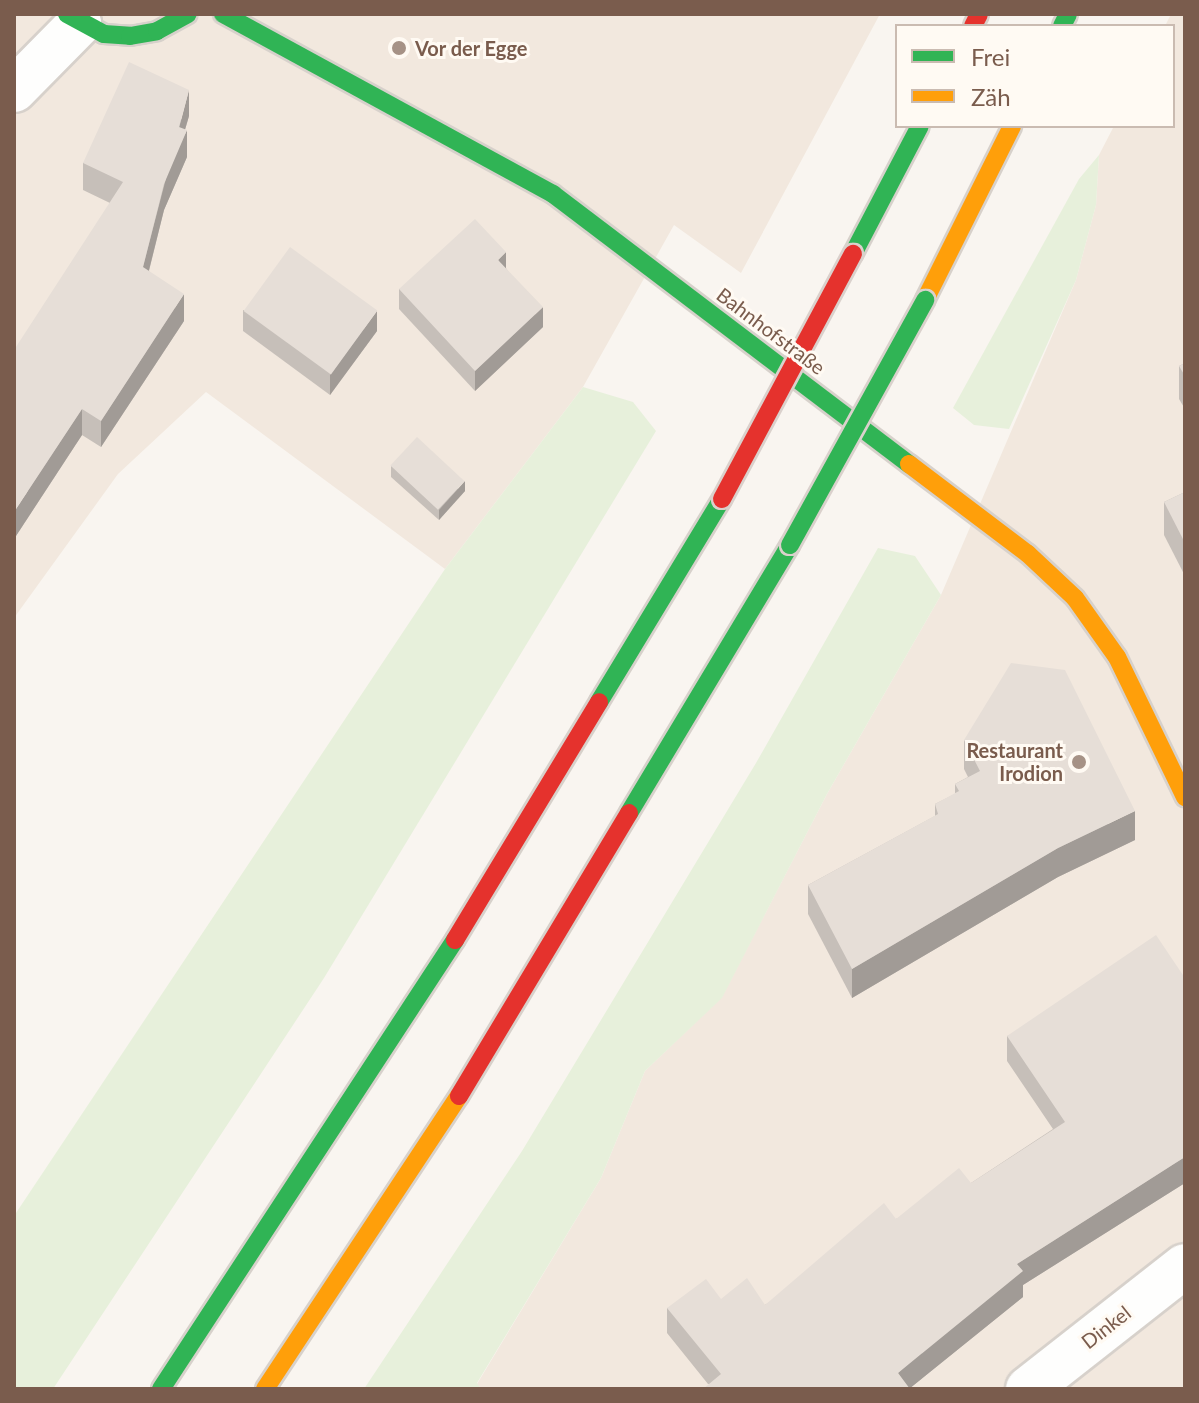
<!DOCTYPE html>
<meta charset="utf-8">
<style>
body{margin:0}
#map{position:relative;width:1199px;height:1403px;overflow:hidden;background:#f9f5f0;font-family:Lato,sans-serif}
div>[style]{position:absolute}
.residential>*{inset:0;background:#f2e8de}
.green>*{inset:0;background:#e7f0db}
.roads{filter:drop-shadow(2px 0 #d7d1cb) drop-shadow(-2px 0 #d7d1cb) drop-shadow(0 2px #d7d1cb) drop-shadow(0 -2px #d7d1cb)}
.street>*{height:44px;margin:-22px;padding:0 22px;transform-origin:22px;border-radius:22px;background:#fefefd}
.fast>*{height:18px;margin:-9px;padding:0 9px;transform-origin:9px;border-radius:9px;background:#30b455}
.slow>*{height:18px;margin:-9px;padding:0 9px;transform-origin:9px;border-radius:9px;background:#ff9f0a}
.jam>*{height:18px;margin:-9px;padding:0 9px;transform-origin:9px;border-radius:9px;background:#e5322d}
.bridges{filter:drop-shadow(2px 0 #dad1cc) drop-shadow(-2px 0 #dad1cc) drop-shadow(0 2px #dad1cc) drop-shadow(0 -2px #dad1cc)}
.fast-bridge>*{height:18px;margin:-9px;padding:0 9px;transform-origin:9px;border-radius:9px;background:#30b455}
.jam-bridge>*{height:18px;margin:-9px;padding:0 9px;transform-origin:9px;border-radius:9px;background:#e5322d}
.wall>*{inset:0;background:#c6bfb9;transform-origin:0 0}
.shaded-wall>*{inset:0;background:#a19b96}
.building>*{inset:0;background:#e6ded7;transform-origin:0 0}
.dots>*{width:22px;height:22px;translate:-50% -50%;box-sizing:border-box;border:4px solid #fffaf3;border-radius:50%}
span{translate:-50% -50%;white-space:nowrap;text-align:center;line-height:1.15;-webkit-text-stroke:6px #fffaf3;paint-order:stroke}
.poi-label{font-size:20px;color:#7a5c4d;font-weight:700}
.left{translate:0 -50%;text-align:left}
.right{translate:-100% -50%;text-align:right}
.street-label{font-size:20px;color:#7a5c4d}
.frame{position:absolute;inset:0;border:16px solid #7a5c4d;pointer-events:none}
.legend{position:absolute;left:895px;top:24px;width:280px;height:104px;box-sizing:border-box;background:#fffaf3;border:2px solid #cabbb1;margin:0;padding:10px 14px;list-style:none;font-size:24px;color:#7a5c4d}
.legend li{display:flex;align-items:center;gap:16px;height:40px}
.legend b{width:40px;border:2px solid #cabbb1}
</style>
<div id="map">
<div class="residential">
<div style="clip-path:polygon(14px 14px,880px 14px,741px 273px,674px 225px,583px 387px,445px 569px,206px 392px,118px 474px,14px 618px)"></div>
<div style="clip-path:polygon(1171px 14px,1185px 14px,1185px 1389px,481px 1389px,477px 1384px,601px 1178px,645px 1071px,722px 997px,827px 794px,941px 595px,1076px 280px,1096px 205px,1099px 155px,1114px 126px,1173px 126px,1173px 26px,1165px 26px)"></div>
</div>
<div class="green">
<div style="clip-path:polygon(1099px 155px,1096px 205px,1076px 280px,1009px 429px,974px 425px,953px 408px,1079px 179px)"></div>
<div style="clip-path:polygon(583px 387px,633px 402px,656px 431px,324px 978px,53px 1389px,14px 1389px,14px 1216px,445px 569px)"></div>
<div style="clip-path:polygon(878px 548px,915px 556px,941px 595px,827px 794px,722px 998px,645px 1071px,601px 1178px,477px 1383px,481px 1389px,364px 1389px,522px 1151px,756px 763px)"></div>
</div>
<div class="roads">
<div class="street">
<div style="left:14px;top:90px;width:93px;rotate:-45.4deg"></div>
<div style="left:1028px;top:1389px;width:199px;rotate:-38.1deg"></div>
</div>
<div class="fast">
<div style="left:67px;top:14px;width:42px;rotate:28.4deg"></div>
<div style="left:104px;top:34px;width:26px;rotate:4deg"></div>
<div style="left:130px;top:36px;width:27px;rotate:-10deg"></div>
<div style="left:157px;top:31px;width:35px;rotate:-29deg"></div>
<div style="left:223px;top:14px;width:376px;rotate:28.6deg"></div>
<div style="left:553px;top:194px;width:447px;rotate:37.2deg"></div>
<div style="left:1062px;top:26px;width:13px;rotate:-63deg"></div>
<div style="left:853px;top:254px;width:144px;rotate:-62.4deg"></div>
<div style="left:599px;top:702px;width:237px;rotate:-58.8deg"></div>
<div style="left:629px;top:813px;width:313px;rotate:-59deg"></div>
<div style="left:161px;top:1389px;width:537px;rotate:-56.78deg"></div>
</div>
<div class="slow">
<div style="left:925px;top:300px;width:195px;rotate:-63.4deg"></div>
<div style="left:909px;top:464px;width:149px;rotate:37.1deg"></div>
<div style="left:1028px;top:554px;width:64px;rotate:43.1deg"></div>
<div style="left:1075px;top:598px;width:72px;rotate:54.6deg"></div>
<div style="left:1117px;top:657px;width:156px;rotate:64.1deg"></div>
<div style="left:265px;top:1389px;width:351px;rotate:-56.5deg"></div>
</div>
<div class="jam">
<div style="left:973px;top:26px;width:13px;rotate:-63deg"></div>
<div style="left:455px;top:940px;width:278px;rotate:-58.8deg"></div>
<div style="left:459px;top:1096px;width:330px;rotate:-59deg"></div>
</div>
</div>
<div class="bridges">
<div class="fast-bridge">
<div style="left:790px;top:545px;width:280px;rotate:-61.1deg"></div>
</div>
<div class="jam-bridge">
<div style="left:722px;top:499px;width:278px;rotate:-61.9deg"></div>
</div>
</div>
<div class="wall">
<div style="clip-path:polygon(189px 116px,185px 130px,187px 157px,164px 210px,149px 271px,184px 321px,101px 447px,82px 435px,14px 539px,110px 203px,83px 190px,83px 163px)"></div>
<div style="clip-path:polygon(506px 268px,543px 327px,475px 391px,399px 309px,399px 289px)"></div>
<div style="clip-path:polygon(243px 310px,377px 331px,330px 395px,243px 331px)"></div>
<div style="left:1185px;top:325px;width:37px;height:2px;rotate:90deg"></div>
<div style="clip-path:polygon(1185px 363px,1185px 409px,1179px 399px,1179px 366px)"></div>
<div style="clip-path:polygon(391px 466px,465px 491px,439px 520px,391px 477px)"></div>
<div style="clip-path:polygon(1185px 492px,1185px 576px,1164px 535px,1164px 502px)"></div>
<div style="clip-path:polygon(964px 740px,1135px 840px,1058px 877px,852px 998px,808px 914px,808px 885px,935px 816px,935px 804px,955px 794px,955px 784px,968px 777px,964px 769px)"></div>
<div style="clip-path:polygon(1185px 978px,1185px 1183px,1023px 1285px,1023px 1297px,910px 1388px,708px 1384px,667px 1333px,667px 1308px,721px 1299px,765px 1305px,896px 1219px,971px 1183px,1053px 1129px,1007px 1061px,1007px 1036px)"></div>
</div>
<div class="shaded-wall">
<div style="clip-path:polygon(189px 90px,189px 116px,181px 143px,187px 130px,187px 157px,164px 210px,143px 294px,143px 267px)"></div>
<div style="clip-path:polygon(506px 252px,506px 272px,498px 260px)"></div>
<div style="clip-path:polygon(184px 294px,184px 321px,101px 447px,101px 421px)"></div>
<div style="clip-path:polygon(543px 307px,543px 327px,475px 391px,475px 371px)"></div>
<div style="clip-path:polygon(377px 311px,377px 331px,330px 395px,330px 375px)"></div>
<div style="clip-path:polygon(82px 409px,82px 435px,14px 539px,14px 512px)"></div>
<div style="clip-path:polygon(465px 481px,465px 491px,439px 520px,439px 510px)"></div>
<div style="clip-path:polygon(1135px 811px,1135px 840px,1058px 877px,852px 998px,852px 969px,1058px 848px)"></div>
<div style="clip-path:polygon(1185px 1157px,1185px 1183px,1023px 1285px,1023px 1297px,909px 1389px,898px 1373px,1017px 1264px)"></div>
</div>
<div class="building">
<div style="clip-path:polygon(129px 62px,189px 90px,179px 127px,187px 130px,164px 184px,143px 267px,184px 294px,101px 421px,82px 409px,14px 512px,14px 350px,123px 182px,83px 163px)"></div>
<div style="clip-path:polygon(475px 219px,506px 252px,498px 260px,543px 307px,475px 371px,399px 289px)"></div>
<div style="left:290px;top:247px;width:108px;height:79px;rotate:36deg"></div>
<div style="clip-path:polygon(1185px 363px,1185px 376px,1179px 366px)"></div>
<div style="left:417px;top:437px;width:65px;height:39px;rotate:43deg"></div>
<div style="clip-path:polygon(1185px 492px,1185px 543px,1164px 502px)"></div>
<div style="clip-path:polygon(1011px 663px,1065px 670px,1135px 811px,1058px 848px,852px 969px,808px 885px,938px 814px,935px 804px,959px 791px,955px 784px,980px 771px,964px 740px)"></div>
<div style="clip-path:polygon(1156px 935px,1185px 978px,1185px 1157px,1017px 1264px,1023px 1271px,898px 1373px,910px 1389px,703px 1389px,721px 1374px,667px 1308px,706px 1279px,721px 1299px,747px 1278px,765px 1305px,884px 1203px,896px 1219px,959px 1168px,971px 1183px,1065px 1122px,1007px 1036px)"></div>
</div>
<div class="dots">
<div style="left:399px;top:48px;background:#a69286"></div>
<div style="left:1079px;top:762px;background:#a69286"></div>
</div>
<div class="poi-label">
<span class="left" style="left:415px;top:48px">Vor der Egge</span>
<span class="right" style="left:1063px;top:762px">Restaurant<br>Irodion</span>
</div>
<div class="street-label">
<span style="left:771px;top:331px;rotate:37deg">Bahnhofstraße</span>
<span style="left:1106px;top:1327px;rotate:-38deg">Dinkel</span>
</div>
<div class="frame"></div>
<ul class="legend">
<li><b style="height:10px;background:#30b455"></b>Frei</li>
<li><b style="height:10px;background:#ff9f0a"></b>Zäh</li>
</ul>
</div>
